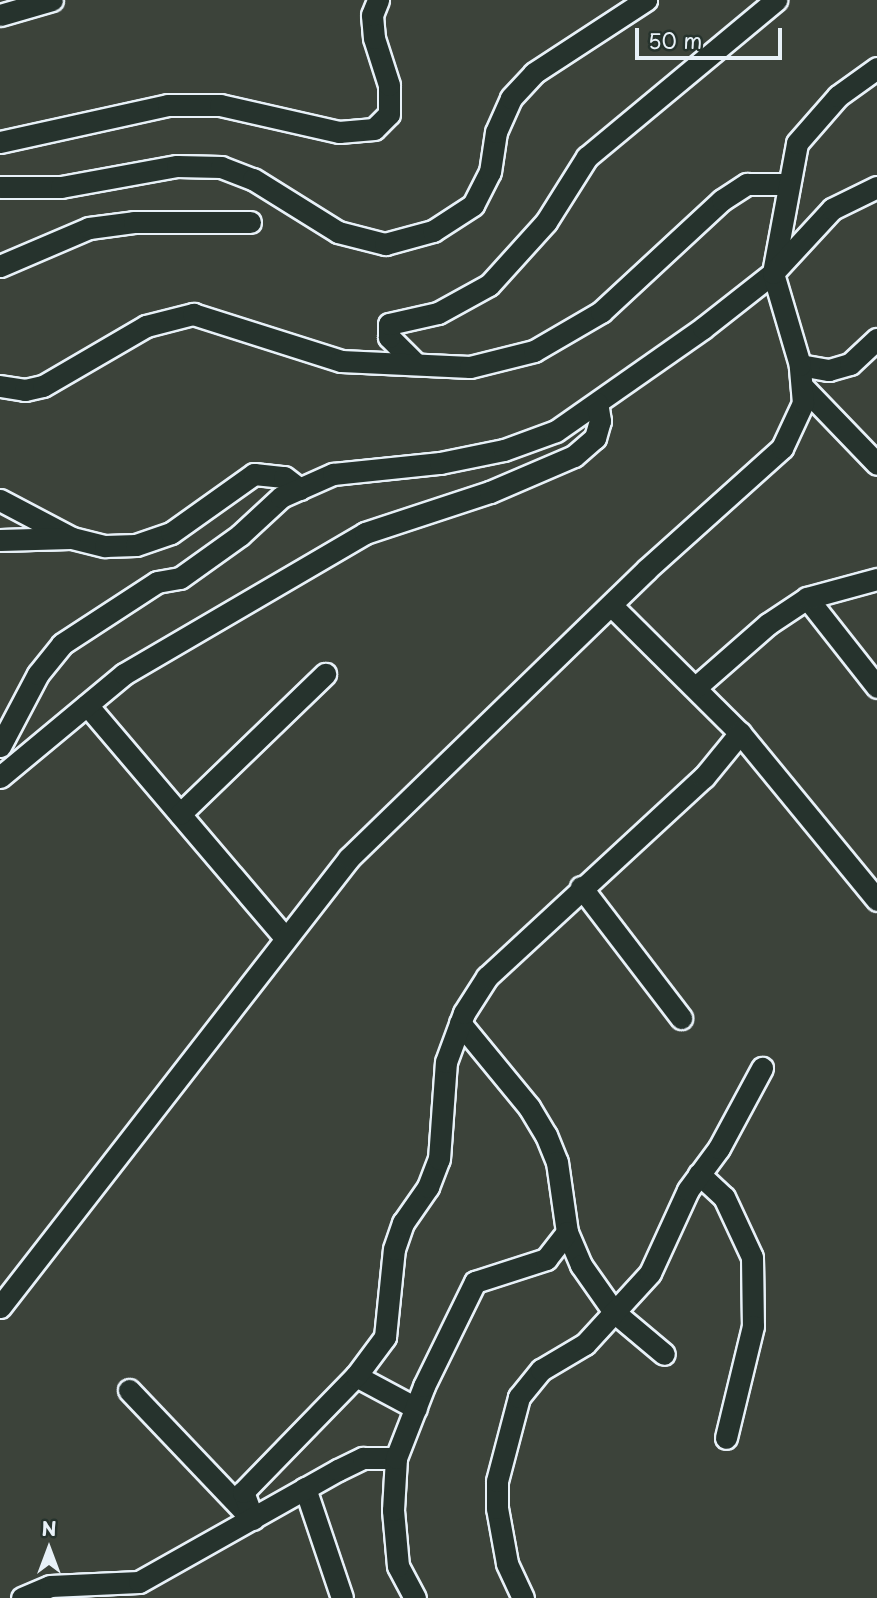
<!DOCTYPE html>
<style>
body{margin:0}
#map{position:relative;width:877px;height:1598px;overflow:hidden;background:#3c433a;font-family:"Playpen Sans",sans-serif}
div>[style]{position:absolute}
.roads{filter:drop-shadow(2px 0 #e8f1f8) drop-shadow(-2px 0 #e8f1f8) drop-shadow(0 2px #e8f1f8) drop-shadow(0 -2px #e8f1f8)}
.minor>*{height:21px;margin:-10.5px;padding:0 10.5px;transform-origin:10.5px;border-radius:10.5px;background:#26332d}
span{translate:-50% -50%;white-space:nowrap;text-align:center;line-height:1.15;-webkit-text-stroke:6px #26332d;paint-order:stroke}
.north{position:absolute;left:14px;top:1514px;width:70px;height:70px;-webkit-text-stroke:5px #26332d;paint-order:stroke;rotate:0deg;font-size:19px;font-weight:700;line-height:28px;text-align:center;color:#e8f1f8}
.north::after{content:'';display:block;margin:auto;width:24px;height:32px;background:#e8f1f8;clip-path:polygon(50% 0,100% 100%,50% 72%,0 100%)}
.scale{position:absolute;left:635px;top:28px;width:147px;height:32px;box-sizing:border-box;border:4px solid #e8f1f8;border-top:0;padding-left:9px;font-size:21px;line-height:24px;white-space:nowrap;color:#e8f1f8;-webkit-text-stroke:5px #26332d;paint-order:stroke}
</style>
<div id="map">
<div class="roads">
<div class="minor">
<div style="left:0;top:15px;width:54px;rotate:-16.1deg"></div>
<div style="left:0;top:142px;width:172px;rotate:-12.4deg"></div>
<div style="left:168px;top:105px;width:52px"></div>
<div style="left:220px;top:105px;width:122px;rotate:12.8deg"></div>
<div style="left:339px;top:132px;width:35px;rotate:-5deg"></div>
<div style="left:374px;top:129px;width:21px;rotate:-45deg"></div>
<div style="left:389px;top:114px;width:29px;rotate:-90deg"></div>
<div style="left:389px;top:85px;width:49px;rotate:-107.7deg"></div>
<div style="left:374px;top:38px;width:23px;rotate:-95deg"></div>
<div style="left:372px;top:15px;width:16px;rotate:-68deg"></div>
<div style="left:0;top:187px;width:61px"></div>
<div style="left:61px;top:187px;width:118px;rotate:-10.3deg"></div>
<div style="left:177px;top:166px;width:44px;rotate:1.3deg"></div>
<div style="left:221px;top:167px;width:34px;rotate:21deg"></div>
<div style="left:253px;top:179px;width:100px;rotate:31.9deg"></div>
<div style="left:338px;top:232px;width:49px;rotate:14.3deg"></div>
<div style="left:385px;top:244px;width:50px;rotate:-15.2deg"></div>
<div style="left:433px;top:231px;width:48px;rotate:-33deg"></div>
<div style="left:473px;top:205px;width:37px;rotate:-63deg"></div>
<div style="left:490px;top:172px;width:40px;rotate:-81.5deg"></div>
<div style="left:496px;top:132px;width:37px;rotate:-66deg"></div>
<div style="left:511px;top:98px;width:34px;rotate:-47deg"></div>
<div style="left:534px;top:73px;width:134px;rotate:-33.1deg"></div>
<div style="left:0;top:266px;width:97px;rotate:-23.1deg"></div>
<div style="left:89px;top:228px;width:45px;rotate:-7.6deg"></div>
<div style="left:134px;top:222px;width:116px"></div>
<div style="left:415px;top:363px;width:37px;rotate:-135deg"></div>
<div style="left:389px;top:337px;width:13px;rotate:-90deg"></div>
<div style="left:389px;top:324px;width:50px;rotate:-12.7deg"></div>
<div style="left:438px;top:313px;width:58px;rotate:-28.8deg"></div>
<div style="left:489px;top:285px;width:85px;rotate:-47.9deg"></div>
<div style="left:546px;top:222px;width:77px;rotate:-57.8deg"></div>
<div style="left:587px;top:157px;width:246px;rotate:-39.7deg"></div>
<div style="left:800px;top:365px;width:29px;rotate:10deg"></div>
<div style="left:829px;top:370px;width:22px;rotate:-16deg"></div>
<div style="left:850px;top:364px;width:37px;rotate:-43deg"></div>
<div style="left:0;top:386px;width:25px;rotate:9deg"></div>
<div style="left:25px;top:390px;width:18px;rotate:-13deg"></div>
<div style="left:43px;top:386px;width:119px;rotate:-30.2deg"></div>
<div style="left:146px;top:326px;width:49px;rotate:-14.3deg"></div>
<div style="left:193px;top:314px;width:155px;rotate:17.6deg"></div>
<div style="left:341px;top:361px;width:129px;rotate:2.7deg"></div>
<div style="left:470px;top:367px;width:66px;rotate:-14deg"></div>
<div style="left:534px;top:351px;width:78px;rotate:-30.2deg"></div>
<div style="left:601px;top:312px;width:165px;rotate:-42.8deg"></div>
<div style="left:722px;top:200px;width:30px;rotate:-33deg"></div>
<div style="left:747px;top:184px;width:40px"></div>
<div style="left:802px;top:386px;width:108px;rotate:46.1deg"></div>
<div style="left:0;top:500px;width:81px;rotate:27.8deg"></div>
<div style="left:72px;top:538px;width:34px;rotate:14deg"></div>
<div style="left:105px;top:546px;width:31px;rotate:-2deg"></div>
<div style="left:136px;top:545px;width:37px;rotate:-19deg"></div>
<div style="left:171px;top:533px;width:102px;rotate:-35.4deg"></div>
<div style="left:254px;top:474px;width:30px;rotate:6deg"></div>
<div style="left:284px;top:477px;width:20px;rotate:37deg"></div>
<div style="left:0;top:540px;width:70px;rotate:-1.6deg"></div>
<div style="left:807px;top:598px;width:113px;rotate:51.8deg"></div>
<div style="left:612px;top:606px;width:180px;rotate:44.8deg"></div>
<div style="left:740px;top:733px;width:216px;rotate:50.6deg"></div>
<div style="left:696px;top:687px;width:96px;rotate:-41.2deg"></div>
<div style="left:768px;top:624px;width:47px;rotate:-33.7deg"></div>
<div style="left:807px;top:598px;width:73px;rotate:-15.2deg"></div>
<div style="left:87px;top:705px;width:306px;rotate:49.6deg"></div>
<div style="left:0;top:746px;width:81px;rotate:-62.2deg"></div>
<div style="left:38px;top:674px;width:38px;rotate:-51deg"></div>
<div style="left:62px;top:644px;width:113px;rotate:-33.1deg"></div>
<div style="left:157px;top:582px;width:23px;rotate:-10deg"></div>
<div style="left:180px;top:578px;width:74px;rotate:-35.6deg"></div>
<div style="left:240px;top:535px;width:56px;rotate:-42.8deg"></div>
<div style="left:281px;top:497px;width:57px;rotate:-23.9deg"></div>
<div style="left:333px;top:474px;width:108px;rotate:-5.9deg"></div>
<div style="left:440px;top:463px;width:65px;rotate:-11.5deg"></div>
<div style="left:504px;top:450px;width:55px;rotate:-20.1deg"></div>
<div style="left:556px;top:431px;width:179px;rotate:-35deg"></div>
<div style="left:703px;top:328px;width:89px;rotate:-38.2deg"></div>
<div style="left:773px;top:273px;width:132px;rotate:-79.5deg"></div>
<div style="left:797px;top:143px;width:62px;rotate:-48.9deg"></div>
<div style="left:838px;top:96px;width:48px;rotate:-35.7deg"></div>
<div style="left:0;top:777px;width:161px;rotate:-39.7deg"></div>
<div style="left:124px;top:674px;width:279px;rotate:-30.3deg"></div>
<div style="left:365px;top:533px;width:132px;rotate:-18.2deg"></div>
<div style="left:490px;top:492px;width:91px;rotate:-23.2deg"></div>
<div style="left:574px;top:456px;width:28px;rotate:-41deg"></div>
<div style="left:595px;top:438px;width:18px;rotate:-74deg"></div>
<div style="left:600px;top:421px;width:18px;rotate:-99deg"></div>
<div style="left:180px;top:814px;width:202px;rotate:-44deg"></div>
<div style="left:581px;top:887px;width:165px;rotate:52.6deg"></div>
<div style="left:460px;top:1023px;width:109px;rotate:50.6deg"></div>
<div style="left:529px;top:1107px;width:33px;rotate:59deg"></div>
<div style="left:546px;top:1135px;width:29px;rotate:68deg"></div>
<div style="left:557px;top:1162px;width:71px;rotate:81.9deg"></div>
<div style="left:567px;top:1232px;width:36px;rotate:67deg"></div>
<div style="left:581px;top:1265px;width:57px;rotate:54.9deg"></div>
<div style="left:614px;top:1312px;width:65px;rotate:40deg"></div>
<div style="left:699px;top:1174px;width:34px;rotate:43deg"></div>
<div style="left:724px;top:1197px;width:66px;rotate:65deg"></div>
<div style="left:752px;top:1257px;width:69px;rotate:89.2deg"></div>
<div style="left:753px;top:1326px;width:115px;rotate:103.6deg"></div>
<div style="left:0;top:1307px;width:569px;rotate:-52.14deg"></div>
<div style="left:349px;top:858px;width:414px;rotate:-44.1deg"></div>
<div style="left:646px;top:570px;width:183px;rotate:-41.9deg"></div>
<div style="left:782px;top:448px;width:50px;rotate:-65deg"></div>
<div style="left:803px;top:403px;width:38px;rotate:-95deg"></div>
<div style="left:800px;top:365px;width:96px;rotate:-106.4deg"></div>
<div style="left:773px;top:273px;width:87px;rotate:-47.3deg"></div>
<div style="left:832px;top:209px;width:50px;rotate:-26.1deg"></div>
<div style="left:356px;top:1376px;width:68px;rotate:28.1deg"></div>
<div style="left:129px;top:1390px;width:173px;rotate:46.4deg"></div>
<div style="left:305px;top:1488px;width:116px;rotate:71.4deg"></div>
<div style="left:253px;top:1519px;width:29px;rotate:-110deg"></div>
<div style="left:243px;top:1492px;width:162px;rotate:-45.8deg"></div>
<div style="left:356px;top:1376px;width:49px;rotate:-53.4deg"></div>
<div style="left:385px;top:1337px;width:88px;rotate:-84.2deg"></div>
<div style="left:394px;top:1249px;width:28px;rotate:-71deg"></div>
<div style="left:403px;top:1223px;width:44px;rotate:-55.2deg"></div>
<div style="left:428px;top:1187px;width:30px;rotate:-69deg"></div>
<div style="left:439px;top:1159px;width:97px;rotate:-85.9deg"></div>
<div style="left:446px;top:1062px;width:52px;rotate:-69.8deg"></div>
<div style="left:464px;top:1013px;width:43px;rotate:-57.4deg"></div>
<div style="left:487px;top:977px;width:295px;rotate:-42.7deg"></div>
<div style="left:704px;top:777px;width:57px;rotate:-50.7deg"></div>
<div style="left:22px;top:1598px;width:30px;rotate:-23deg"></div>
<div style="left:50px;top:1586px;width:89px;rotate:-2.6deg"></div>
<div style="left:139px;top:1582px;width:228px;rotate:-29.4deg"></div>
<div style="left:338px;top:1470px;width:28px;rotate:-26deg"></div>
<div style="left:363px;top:1458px;width:33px"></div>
<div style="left:415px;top:1598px;width:36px;rotate:-118deg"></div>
<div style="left:398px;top:1566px;width:56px;rotate:-95.1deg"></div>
<div style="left:393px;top:1510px;width:52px;rotate:-86.7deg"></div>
<div style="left:396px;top:1458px;width:77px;rotate:-68.7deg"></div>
<div style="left:424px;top:1386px;width:116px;rotate:-63.9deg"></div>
<div style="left:475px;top:1282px;width:75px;rotate:-17.9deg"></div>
<div style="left:546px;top:1259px;width:34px;rotate:-52deg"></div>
<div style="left:523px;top:1598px;width:38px;rotate:-115deg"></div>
<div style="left:507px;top:1563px;width:56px;rotate:-100.3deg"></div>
<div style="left:497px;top:1508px;width:27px;rotate:-90deg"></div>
<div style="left:497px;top:1481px;width:87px;rotate:-75.3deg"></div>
<div style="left:519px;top:1397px;width:35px;rotate:-51deg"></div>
<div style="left:541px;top:1370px;width:51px;rotate:-30.6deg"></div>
<div style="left:585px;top:1344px;width:96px;rotate:-47.5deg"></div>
<div style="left:650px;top:1273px;width:91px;rotate:-65.4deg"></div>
<div style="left:688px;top:1190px;width:52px;rotate:-53.6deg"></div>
<div style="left:719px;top:1148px;width:91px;rotate:-61.7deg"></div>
</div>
</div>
<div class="north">N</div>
<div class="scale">50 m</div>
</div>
